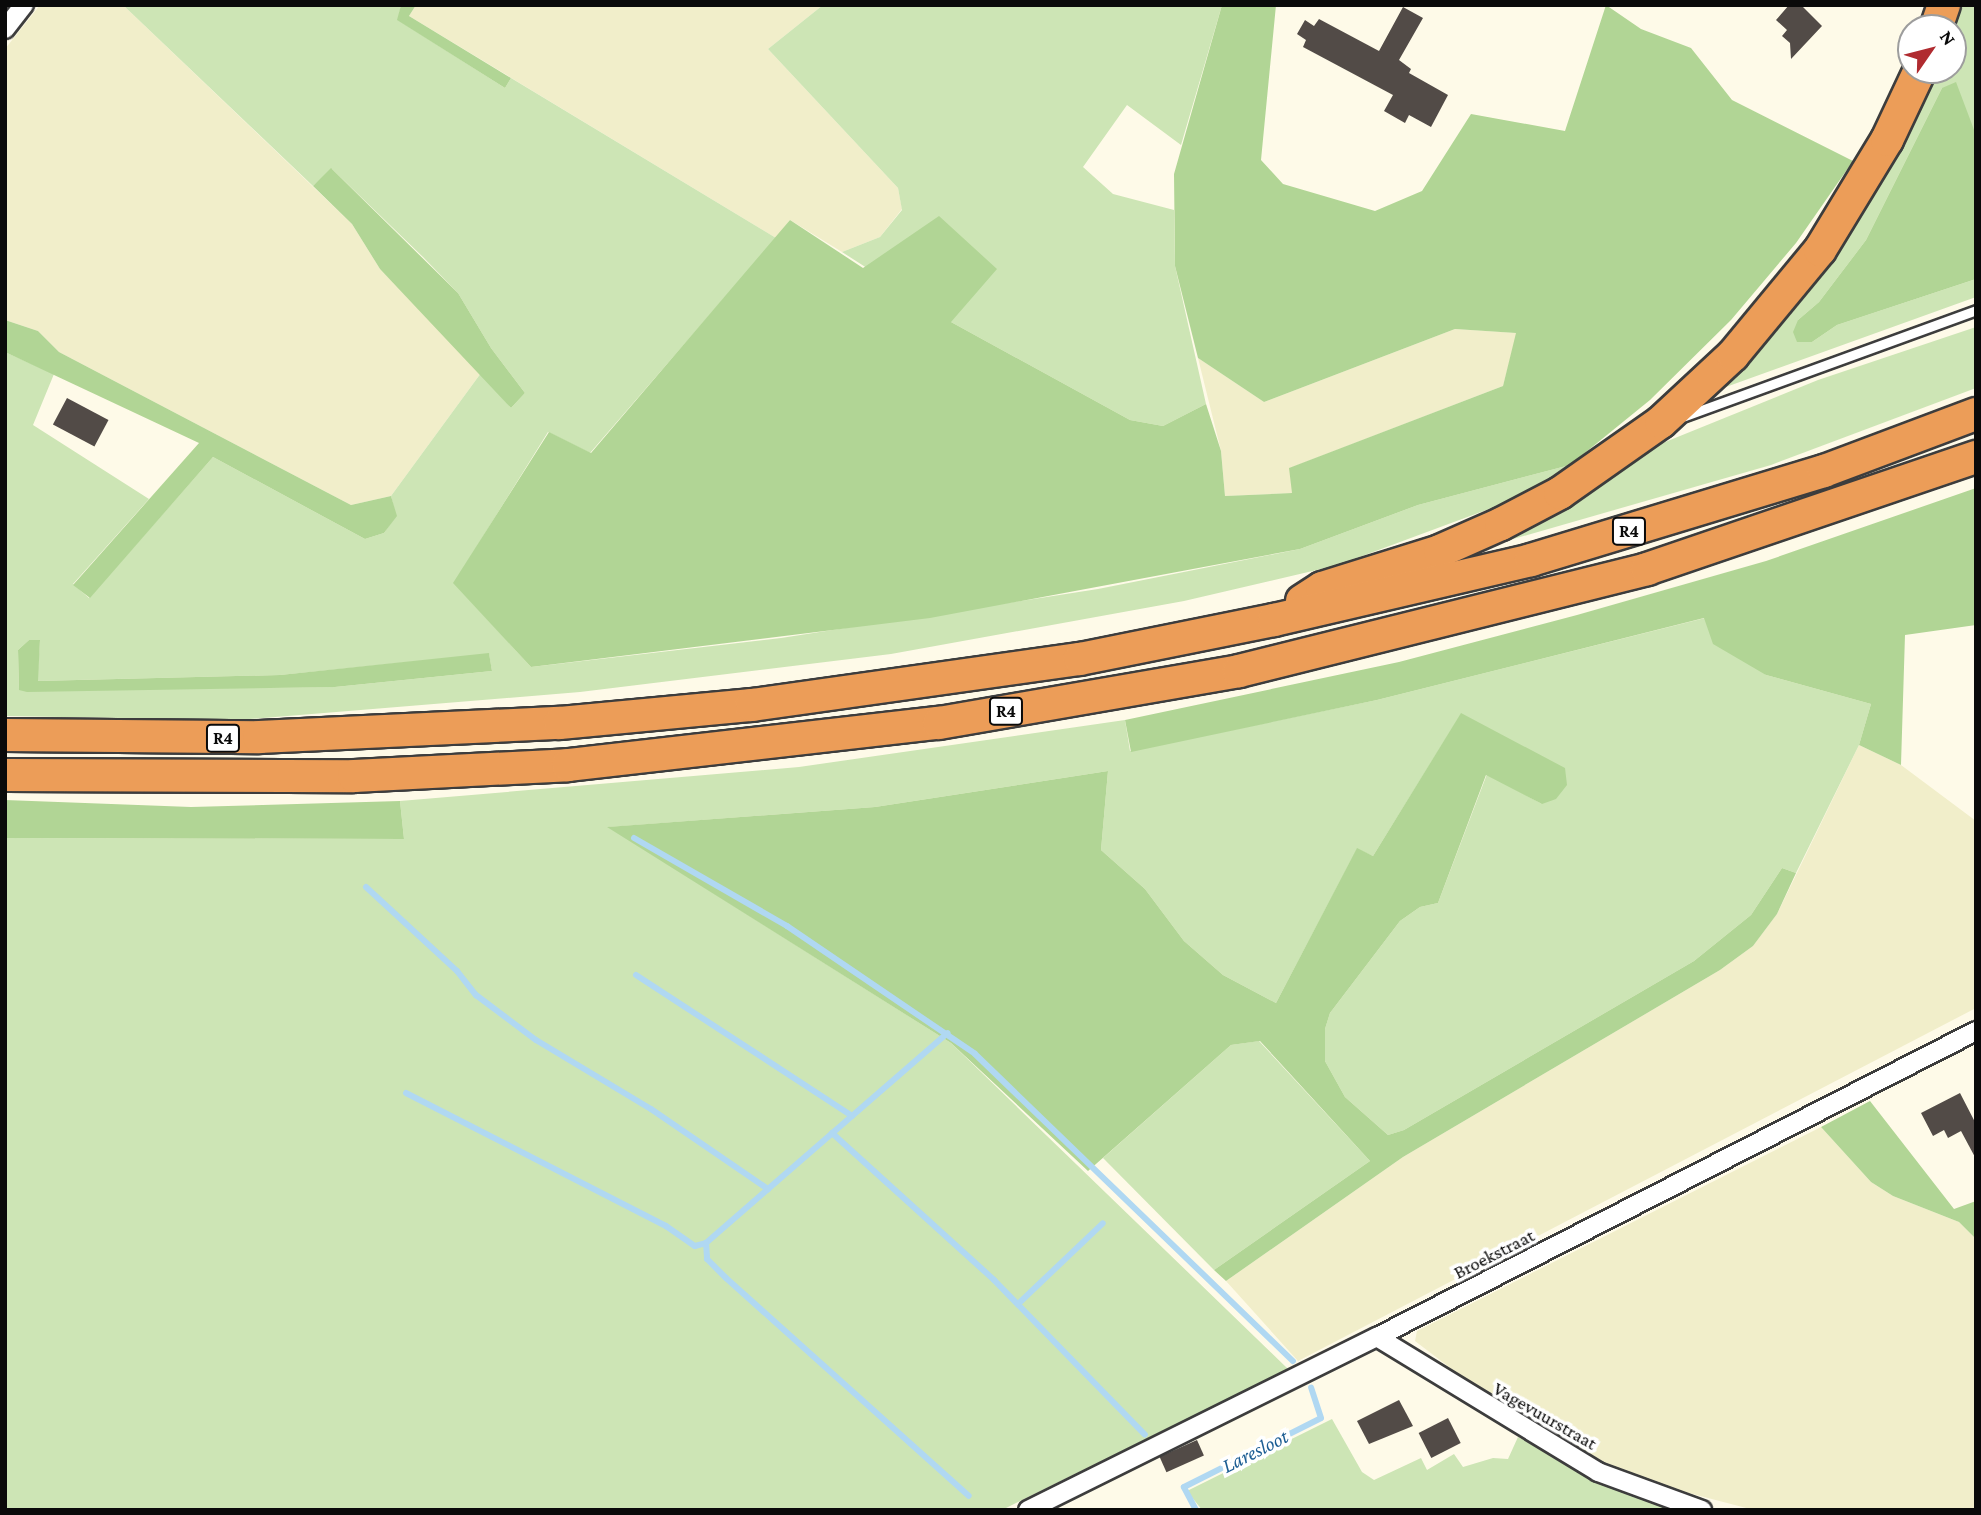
<!DOCTYPE html>
<style>
body{margin:0}
#map{position:relative;width:1981px;height:1515px;overflow:hidden;background:#fefae8;font-family:"Crimson Pro",serif}
div>[style]{position:absolute}
.farmland>*{inset:0;background:#f1eeca}
.green>*{inset:0;background:#cde5b5}
.forest>*{inset:0;background:#b1d595}
.stream>*{height:6px;margin:-3px;padding:0 3px;transform-origin:3px;border-radius:3px;background:#b0d8f2}
.building>*{inset:0;background:#524b47;transform-origin:0 0}
.roads{filter:drop-shadow(2px 0 #3d3d3d) drop-shadow(-2px 0 #3d3d3d) drop-shadow(0 2px #3d3d3d) drop-shadow(0 -2px #3d3d3d)}
.lane>*{height:9px;margin:-4.5px;padding:0 4.5px;transform-origin:4.5px;border-radius:4.5px;background:#fff}
.street>*{height:18px;margin:-9px;padding:0 9px;transform-origin:9px;border-radius:9px;background:#fff}
.highway>*{height:32px;margin:-16px;padding:0 16px;transform-origin:16px;border-radius:16px;background:#ec9d58}
span{translate:-50% -50%;white-space:nowrap;text-align:center;line-height:1.15;-webkit-text-stroke:7px #fff;paint-order:stroke}
.shield-label span{padding:2px 5px;background:#fff;border:2px solid;border-radius:5px;-webkit-text-stroke-width:0}
.shield-label{font-size:18px;color:#0a0a0a;font-weight:700}
.street-label{font-size:19px;color:#0a0a0a}
.water-label{font-size:21px;color:#1c5d93;font-style:italic}
.frame{position:absolute;inset:0;border:7px solid #0a0a0a;pointer-events:none}
.north{position:absolute;left:1897px;top:14px;width:70px;height:70px;box-sizing:border-box;background:#fff;border:2px solid #9d9d9d;border-radius:50%;rotate:55deg;font-size:19px;font-weight:700;line-height:28px;text-align:center;color:#0a0a0a}
.north::after{content:'';display:block;margin:auto;width:24px;height:32px;background:#b02b30;clip-path:polygon(50% 0,100% 100%,50% 72%,0 100%)}
</style>
<div id="map">
<div class="farmland">
<div style="clip-path:polygon(40px 5px,123px 5px,352px 224px,380px 269px,481px 373px,391px 496px,351px 505px,59px 352px,38px 331px,5px 320px,5px 49px)"></div>
<div style="clip-path:polygon(416px 5px,823px 5px,768px 49px,898px 188px,902px 209px,880px 237px,842px 252px,790px 220px,776px 238px,409px 16px)"></div>
<div style="clip-path:polygon(1455px 329px,1517px 333px,1503px 386px,1290px 468px,1293px 493px,1225px 496px,1221px 451px,1198px 358px,1264px 402px)"></div>
<div style="clip-path:polygon(1859px 745px,1901px 765px,1976px 821px,1976px 1008px,1298px 1361px,1226px 1281px,1403px 1157px,1720px 970px,1753px 946px,1777px 914px)"></div>
<div style="clip-path:polygon(1821px 1127px,1871px 1182px,1893px 1196px,1959px 1222px,1976px 1239px,1976px 1510px,1754px 1510px,1681px 1491px,1606px 1463px,1470px 1383px,1415px 1341px,1417px 1331px)"></div>
</div>
<div class="green">
<div style="clip-path:polygon(evenodd,123px 5px,401px 5px,398px 20px,505px 88px,511px 78px,776px 238px,590px 453px,548px 432px,454px 583px,531px 667px,781px 638px,1098px 589px,1300px 549px,1418px 505px,1570px 465px,1524px 496px,1338px 565px,1184px 601px,891px 654px,580px 692px,238px 720px,5px 716px,5px 352px,54px 374px,33px 425px,149px 499px,73px 584px,89px 598px,213px 457px,365px 539px,384px 533px,396px 516px,391px 496px,481px 373px,511px 408px,525px 393px,491px 348px,458px 293px,423px 257px,332px 169px,313px 186px,123px 5px,29px 640px,40px 641px,37px 681px,280px 675px,489px 654px,492px 671px,335px 687px,19px 690px,18px 650px,29px 640px)"></div>
<div style="clip-path:polygon(823px 5px,1222px 5px,1181px 145px,1127px 105px,1083px 167px,1113px 194px,1174px 210px,1175px 266px,1206px 404px,1163px 426px,1130px 420px,951px 322px,842px 252px,880px 237px,902px 210px,898px 188px,768px 49px)"></div>
<div style="clip-path:polygon(1956px 5px,1976px 5px,1976px 135px,1965px 111px,1942px 88px,1866px 240px,1819px 302px,1798px 320px,1812px 342px,1837px 325px,1976px 279px,1976px 297px,1712px 392px,1932px 70px,1953px 70px,1953px 28px,1947px 28px)"></div>
<div style="clip-path:polygon(1976px 327px,1976px 388px,1771px 465px,1482px 548px,1638px 453px,1818px 380px)"></div>
<div style="clip-path:polygon(1705px 618px,1766px 675px,1871px 704px,1859px 745px,1796px 873px,1782px 868px,1751px 915px,1694px 961px,1404px 1130px,1388px 1135px,1345px 1097px,1325px 1061px,1325px 1029px,1330px 1013px,1400px 921px,1420px 907px,1438px 903px,1487px 774px,1542px 804px,1461px 714px,1373px 856px,1357px 849px,1276px 1003px,1223px 975px,1184px 941px,1145px 889px,1101px 850px,1108px 771px,875px 807px,609px 827px,951px 1043px,1288px 1369px,1002px 1510px,5px 1510px,5px 838px,404px 839px,400px 801px,799px 767px,1125px 720px,1130px 751px,1377px 700px)"></div>
<div style="clip-path:polygon(1259px 1041px,1370px 1161px,1214px 1270px,1103px 1158px,1231px 1045px)"></div>
<div style="clip-path:polygon(1332px 1419px,1362px 1472px,1374px 1480px,1421px 1458px,1427px 1470px,1454px 1454px,1463px 1467px,1493px 1458px,1508px 1459px,1518px 1437px,1595px 1479px,1674px 1510px,1202px 1510px,1187px 1491px)"></div>
</div>
<div class="forest">
<div style="clip-path:polygon(401px 5px,416px 5px,409px 16px,511px 78px,505px 88px,397px 20px)"></div>
<div style="clip-path:polygon(1222px 5px,1276px 5px,1261px 160px,1283px 184px,1375px 211px,1422px 191px,1471px 114px,1565px 131px,1606px 5px,1641px 29px,1691px 48px,1732px 100px,1853px 161px,1796px 243px,1731px 320px,1650px 400px,1570px 465px,1418px 505px,1300px 549px,930px 618px,531px 667px,453px 583px,549px 432px,591px 453px,790px 220px,863px 268px,939px 216px,997px 269px,951px 322px,1130px 420px,1163px 426px,1206px 404px,1221px 451px,1225px 496px,1292px 493px,1289px 468px,1503px 386px,1516px 333px,1455px 329px,1264px 402px,1198px 358px,1175px 266px,1174px 174px)"></div>
<div style="clip-path:polygon(1956px 82px,1976px 135px,1976px 279px,1837px 325px,1812px 342px,1797px 342px,1793px 332px,1798px 320px,1819px 302px,1866px 240px,1942px 88px)"></div>
<div style="clip-path:polygon(331px 168px,458px 293px,491px 348px,525px 393px,511px 408px,380px 269px,352px 224px,313px 186px)"></div>
<div style="clip-path:polygon(5px 320px,38px 331px,59px 352px,351px 505px,391px 496px,397px 516px,384px 533px,365px 539px,213px 457px,90px 598px,73px 585px,199px 443px,5px 352px)"></div>
<div style="clip-path:polygon(1976px 488px,1976px 625px,1905px 635px,1901px 765px,1859px 745px,1871px 704px,1766px 675px,1713px 644px,1704px 618px,1377px 700px,1131px 752px,1125px 720px,1399px 662px,1577px 615px,1766px 561px)"></div>
<div style="clip-path:polygon(29px 640px,40px 640px,38px 681px,280px 675px,489px 653px,492px 671px,335px 687px,27px 692px,19px 690px,18px 650px)"></div>
<div style="clip-path:polygon(1461px 713px,1565px 768px,1567px 785px,1556px 799px,1542px 804px,1486px 775px,1438px 903px,1420px 907px,1400px 921px,1330px 1013px,1325px 1029px,1325px 1061px,1345px 1097px,1388px 1135px,1404px 1130px,1694px 961px,1751px 915px,1782px 868px,1796px 873px,1777px 914px,1753px 946px,1720px 970px,1403px 1157px,1226px 1281px,1214px 1270px,1370px 1161px,1260px 1041px,1231px 1045px,1088px 1171px,951px 1043px,607px 827px,875px 807px,1108px 771px,1101px 850px,1145px 889px,1184px 941px,1223px 975px,1276px 1003px,1357px 848px,1373px 856px)"></div>
<div style="clip-path:polygon(5px 800px,191px 807px,400px 801px,404px 839px,5px 838px)"></div>
<div style="clip-path:polygon(1870px 1101px,1954px 1209px,1976px 1201px,1976px 1239px,1959px 1222px,1893px 1196px,1871px 1182px,1821px 1127px)"></div>
</div>
<div class="stream">
<div style="left:634px;top:838px;width:177px;rotate:29.9deg"></div>
<div style="left:787px;top:926px;width:227px;rotate:34.2deg"></div>
<div style="left:975px;top:1054px;width:442px;rotate:44deg"></div>
<div style="left:366px;top:887px;width:124px;rotate:42.7deg"></div>
<div style="left:457px;top:971px;width:31px;rotate:52deg"></div>
<div style="left:476px;top:995px;width:75px;rotate:36.9deg"></div>
<div style="left:536px;top:1040px;width:134px;rotate:31deg"></div>
<div style="left:651px;top:1109px;width:142px;rotate:34.4deg"></div>
<div style="left:636px;top:975px;width:258px;rotate:33.1deg"></div>
<div style="left:406px;top:1093px;width:292px;rotate:27.1deg"></div>
<div style="left:666px;top:1226px;width:35px;rotate:35deg"></div>
<div style="left:695px;top:1246px;width:11px;rotate:-15deg"></div>
<div style="left:706px;top:1243px;width:320px;rotate:-41deg"></div>
<div style="left:832px;top:1133px;width:219px;rotate:42.2deg"></div>
<div style="left:994px;top:1280px;width:216px;rotate:45.7deg"></div>
<div style="left:706px;top:1243px;width:16px;rotate:86deg"></div>
<div style="left:707px;top:1259px;width:27px;rotate:45deg"></div>
<div style="left:726px;top:1278px;width:326px;rotate:41.9deg"></div>
<div style="left:1018px;top:1304px;width:117px;rotate:-43.6deg"></div>
<div style="left:1196px;top:1510px;width:26px;rotate:-118deg"></div>
<div style="left:1184px;top:1487px;width:153px;rotate:-26.7deg"></div>
<div style="left:1321px;top:1418px;width:32px;rotate:-108deg"></div>
</div>
<div class="building">
<div style="clip-path:polygon(1789px 5px,1801px 5px,1822px 26px,1791px 59px,1790px 43px,1782px 36px,1787px 30px,1776px 20px)"></div>
<div style="clip-path:polygon(1403px 7px,1423px 18px,1399px 60px,1411px 69px,1409px 73px,1448px 95px,1431px 127px,1409px 115px,1405px 123px,1384px 111px,1393px 95px,1303px 47px,1306px 40px,1297px 34px,1305px 20px,1314px 26px,1319px 19px,1379px 51px)"></div>
<div style="left:67px;top:398px;width:47px;height:30px;rotate:28deg"></div>
<div style="clip-path:polygon(1960px 1093px,1976px 1124px,1976px 1159px,1961px 1131px,1948px 1138px,1944px 1130px,1933px 1136px,1921px 1113px)"></div>
<div style="clip-path:polygon(1399px 1400px,1413px 1426px,1369px 1444px,1357px 1421px)"></div>
<div style="left:1448px;top:1418px;width:28px;height:33px;rotate:63deg"></div>
<div style="left:1197px;top:1440px;width:17px;height:41px;rotate:66deg"></div>
</div>
<div class="roads">
<div class="lane">
<div style="left:1685px;top:416px;width:310px;rotate:-20deg"></div>
</div>
<div class="street">
<div style="left:5px;top:29px;width:31px;rotate:-52deg"></div>
<div style="left:1377px;top:1337px;width:259px;rotate:31.4deg"></div>
<div style="left:1598px;top:1472px;width:111px;rotate:20.1deg"></div>
<div style="left:1028px;top:1510px;width:390px;rotate:-26.4deg"></div>
<div style="left:1377px;top:1337px;width:673px;rotate:-27.06deg"></div>
</div>
<div class="highway">
<div style="left:1936px;top:28px;width:24px;rotate:-71deg"></div>
<div style="left:1302px;top:601px;width:24px;rotate:-33deg"></div>
<div style="left:1322px;top:588px;width:124px;rotate:-17.4deg"></div>
<div style="left:1440px;top:551px;width:67px;rotate:-23.9deg"></div>
<div style="left:1501px;top:524px;width:67px;rotate:-27.7deg"></div>
<div style="left:1560px;top:493px;width:123px;rotate:-35.1deg"></div>
<div style="left:1661px;top:422px;width:98px;rotate:-42.9deg"></div>
<div style="left:1733px;top:355px;width:136px;rotate:-50.4deg"></div>
<div style="left:1820px;top:250px;width:129px;rotate:-58.7deg"></div>
<div style="left:1887px;top:140px;width:77px;rotate:-64.8deg"></div>
<div style="left:5px;top:735px;width:254px;rotate:0.5deg"></div>
<div style="left:259px;top:737px;width:301px;rotate:-2.7deg"></div>
<div style="left:560px;top:723px;width:193px;rotate:-5.4deg"></div>
<div style="left:752px;top:705px;width:331px;rotate:-8deg"></div>
<div style="left:1080px;top:659px;width:198px;rotate:-11.4deg"></div>
<div style="left:1274px;top:620px;width:264px;rotate:-13.1deg"></div>
<div style="left:1531px;top:560px;width:306px;rotate:-16.9deg"></div>
<div style="left:1824px;top:471px;width:162px;rotate:-20.6deg"></div>
<div style="left:5px;top:775px;width:349px;rotate:0.2deg"></div>
<div style="left:354px;top:776px;width:214px;rotate:-2.9deg"></div>
<div style="left:568px;top:765px;width:373px;rotate:-6.5deg"></div>
<div style="left:939px;top:723px;width:304px;rotate:-9.8deg"></div>
<div style="left:1239px;top:671px;width:421px;rotate:-14deg"></div>
<div style="left:1647px;top:569px;width:348px;rotate:-18.8deg"></div>
</div>
</div>
<div class="shield-label">
<span style="left:1629px;top:531px">R4</span>
<span style="left:1006px;top:711px">R4</span>
<span style="left:223px;top:738px">R4</span>
</div>
<div class="street-label">
<span style="left:1494px;top:1254px;rotate:-27deg">Broekstraat</span>
<span style="left:1545px;top:1416px;rotate:30deg">Vagevuurstraat</span>
</div>
<div class="water-label">
<span style="left:1255px;top:1451px;rotate:-27deg">Laresloot</span>
</div>
<div class="frame"></div>
<div class="north">N</div>
</div>
